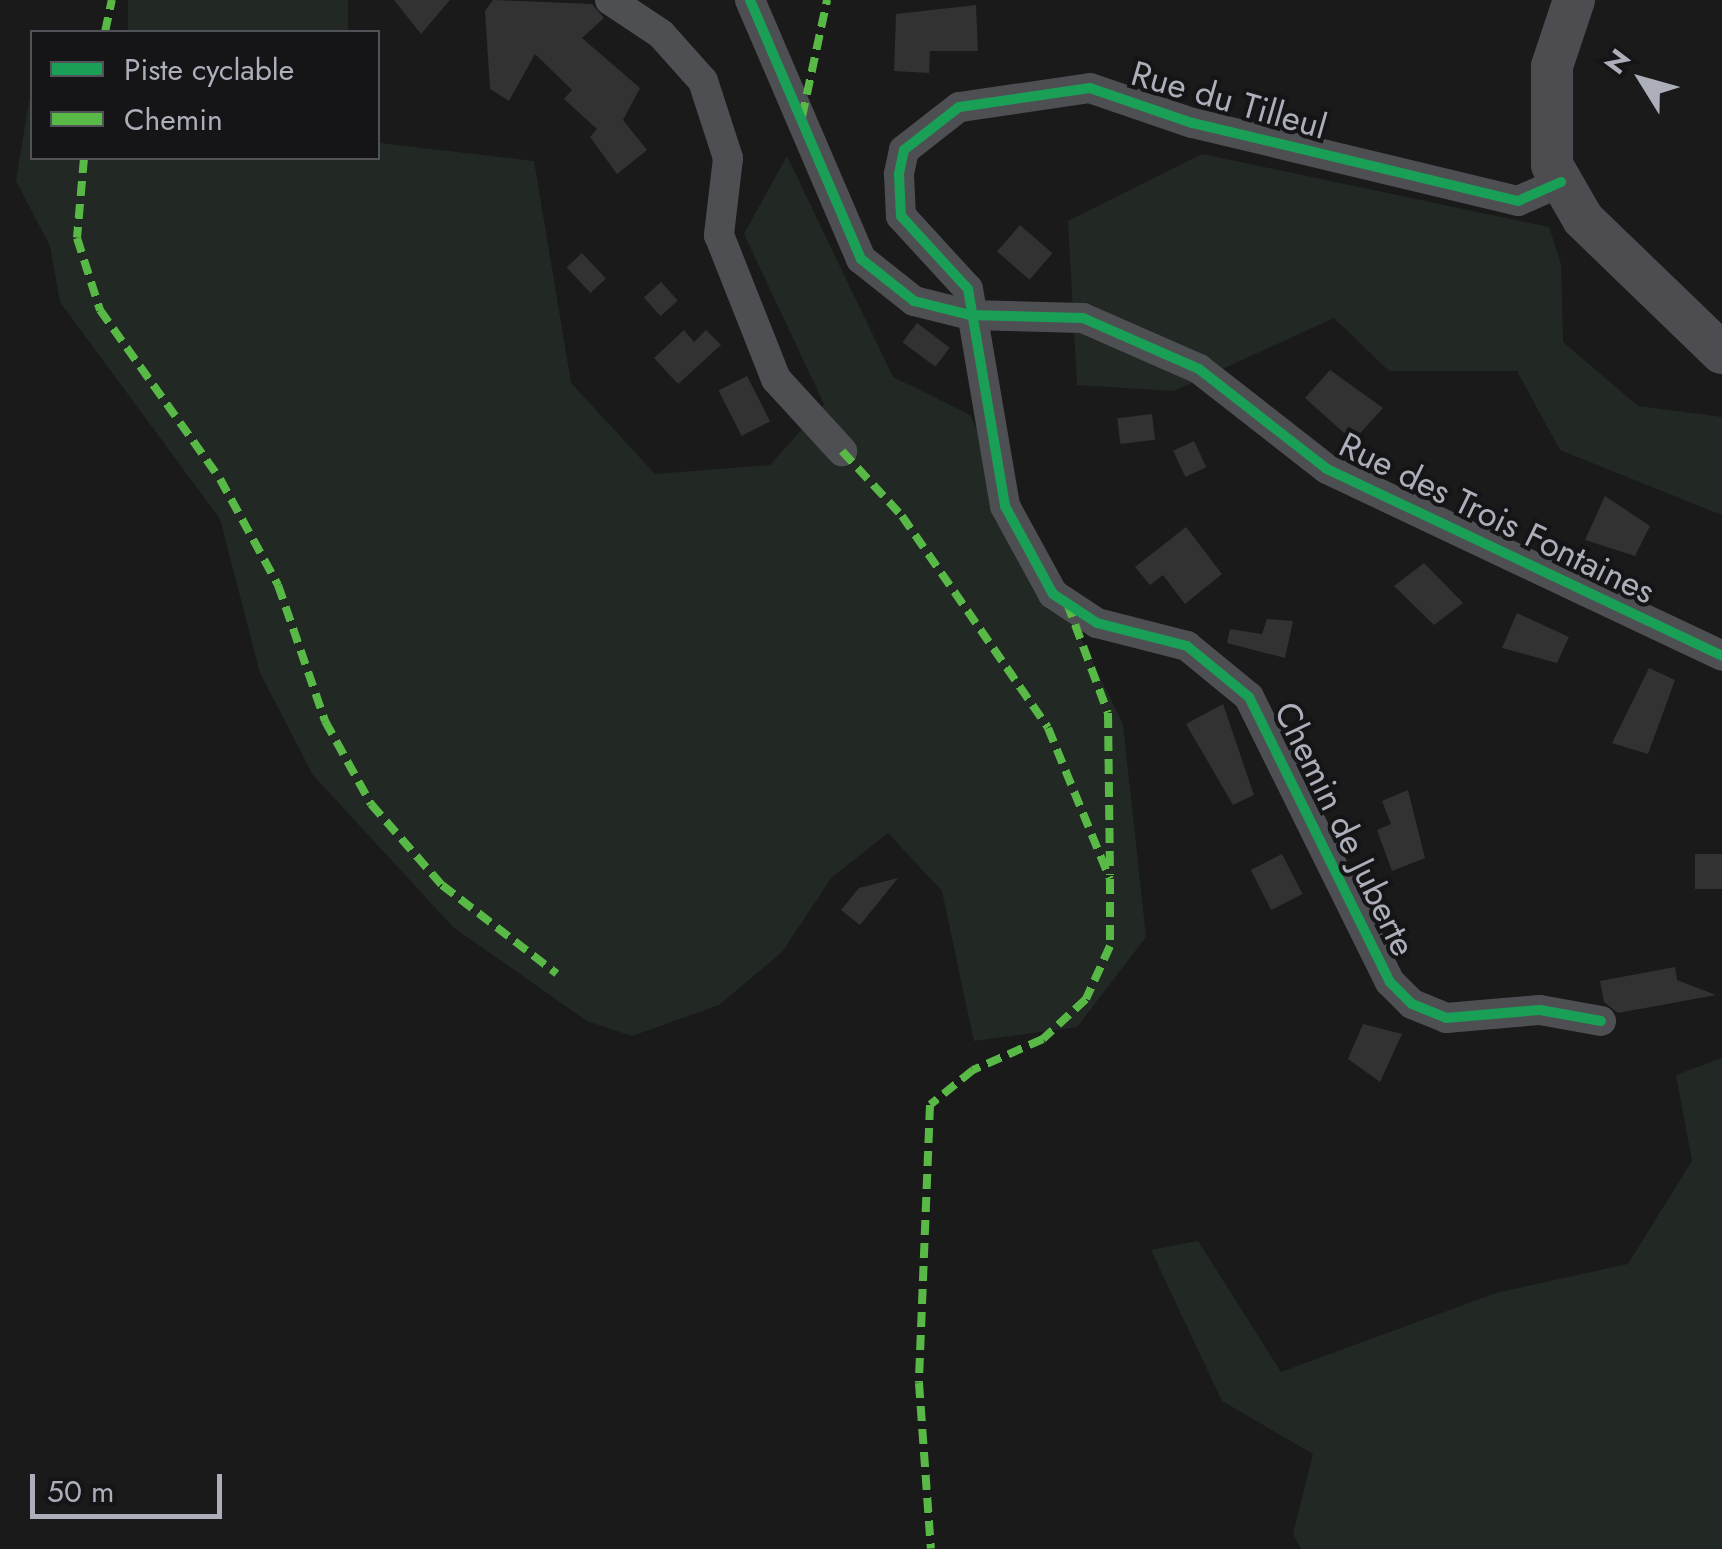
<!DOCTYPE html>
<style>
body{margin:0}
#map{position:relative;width:1722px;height:1549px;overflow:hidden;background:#1a1a1a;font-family:Jost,sans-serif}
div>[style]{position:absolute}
.green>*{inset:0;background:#222924;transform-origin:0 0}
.building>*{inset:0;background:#323233;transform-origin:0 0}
.street>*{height:30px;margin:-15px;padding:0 15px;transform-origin:15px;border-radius:15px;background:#4e4f53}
.secondary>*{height:42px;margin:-21px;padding:0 21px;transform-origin:21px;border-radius:21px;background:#4d4d51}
.quiet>*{height:8px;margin-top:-4px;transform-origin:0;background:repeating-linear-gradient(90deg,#58b947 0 15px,transparent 0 23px)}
.cycleway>*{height:10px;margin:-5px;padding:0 5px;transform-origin:5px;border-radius:5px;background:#1a9f57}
span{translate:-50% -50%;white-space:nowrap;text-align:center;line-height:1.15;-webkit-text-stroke:8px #151416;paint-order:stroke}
.street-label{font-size:35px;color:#acafba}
.legend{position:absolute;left:30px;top:30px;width:350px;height:130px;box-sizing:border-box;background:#151416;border:2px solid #515258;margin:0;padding:12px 18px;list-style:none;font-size:30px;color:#acafba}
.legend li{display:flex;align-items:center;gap:20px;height:50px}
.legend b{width:50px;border:2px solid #515258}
.north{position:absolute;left:1592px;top:30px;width:100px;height:100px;-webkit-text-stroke:8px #151416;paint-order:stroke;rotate:307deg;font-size:28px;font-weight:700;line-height:40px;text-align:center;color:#acafba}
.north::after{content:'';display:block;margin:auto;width:35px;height:45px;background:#acafba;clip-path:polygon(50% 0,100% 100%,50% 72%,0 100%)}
.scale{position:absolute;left:30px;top:1474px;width:192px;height:45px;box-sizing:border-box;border:5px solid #acafba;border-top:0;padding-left:12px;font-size:30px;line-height:35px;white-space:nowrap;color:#acafba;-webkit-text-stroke:8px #151416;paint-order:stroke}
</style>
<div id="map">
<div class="green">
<div style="left:128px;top:0;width:220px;height:38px"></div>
<div style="clip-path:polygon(32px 83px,32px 158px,378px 158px,378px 132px,380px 143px,534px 161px,571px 383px,655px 474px,770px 465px,824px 404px,744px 234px,787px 156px,893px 377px,970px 415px,1123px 724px,1146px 937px,1077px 1027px,974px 1041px,942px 891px,888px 833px,832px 877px,782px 952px,719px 1005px,632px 1036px,587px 1021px,453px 927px,313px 775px,260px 673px,220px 519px,60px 302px,50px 246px,16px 181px)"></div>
<div style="clip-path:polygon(1202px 154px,1549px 227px,1561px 264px,1563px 342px,1638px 406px,1722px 417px,1722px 515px,1560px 450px,1517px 371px,1389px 371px,1334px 318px,1174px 391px,1077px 385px,1068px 221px)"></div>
<div style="clip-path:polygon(1722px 1058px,1722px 1549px,1301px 1549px,1293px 1534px,1313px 1454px,1222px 1401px,1151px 1250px,1198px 1241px,1281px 1372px,1496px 1293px,1628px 1264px,1692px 1161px,1676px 1075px)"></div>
</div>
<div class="building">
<div style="clip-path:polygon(394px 0,450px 0,421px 34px)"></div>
<div style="clip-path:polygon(493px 0,592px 4px,604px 18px,582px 38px,640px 88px,623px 120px,647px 150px,617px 174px,590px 137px,597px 129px,564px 99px,572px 90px,535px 54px,509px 101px,490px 89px,485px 11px)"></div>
<div style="clip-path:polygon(976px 5px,978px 51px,930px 51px,929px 73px,894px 71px,896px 14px)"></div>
<div style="left:1020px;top:225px;width:43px;height:35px;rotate:41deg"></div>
<div style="left:582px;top:253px;width:35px;height:21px;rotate:47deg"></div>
<div style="left:661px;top:282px;width:25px;height:23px;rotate:48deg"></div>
<div style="left:917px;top:323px;width:41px;height:24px;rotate:37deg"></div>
<div style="clip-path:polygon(684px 330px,694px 342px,706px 330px,721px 345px,678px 384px,654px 358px)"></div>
<div style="clip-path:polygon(1330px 370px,1383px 408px,1353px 441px,1305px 398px)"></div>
<div style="left:747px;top:376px;width:51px;height:32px;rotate:63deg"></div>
<div style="left:1152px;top:414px;width:26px;height:35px;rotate:83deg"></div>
<div style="left:1194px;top:441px;width:29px;height:23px;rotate:65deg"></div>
<div style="clip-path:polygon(1605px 496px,1650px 526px,1635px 556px,1585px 540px)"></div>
<div style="clip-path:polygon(1186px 527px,1222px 574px,1185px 604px,1163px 575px,1150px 585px,1135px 567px)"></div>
<div style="clip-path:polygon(1424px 563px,1463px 603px,1434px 625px,1394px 586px)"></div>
<div style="clip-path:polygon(1517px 613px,1569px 637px,1557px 663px,1502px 648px)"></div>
<div style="clip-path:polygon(1267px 619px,1293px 621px,1285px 658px,1227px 643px,1230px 629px,1262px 634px)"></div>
<div style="clip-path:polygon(1649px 668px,1675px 680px,1648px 754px,1612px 743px)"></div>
<div style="clip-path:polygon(1223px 704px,1254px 795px,1233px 805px,1186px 724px)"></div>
<div style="clip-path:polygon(1408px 790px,1425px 858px,1392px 871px,1377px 830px,1391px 824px,1382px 801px)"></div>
<div style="left:1282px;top:854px;width:45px;height:35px;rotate:63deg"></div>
<div style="left:1695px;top:854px;width:27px;height:35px"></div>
<div style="clip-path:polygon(898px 878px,860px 925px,841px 910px,859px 888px)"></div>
<div style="clip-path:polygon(1675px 967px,1677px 980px,1716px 995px,1618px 1013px,1604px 1002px,1600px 981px)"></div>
<div style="clip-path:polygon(1363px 1024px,1402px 1034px,1380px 1082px,1348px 1059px)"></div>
</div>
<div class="street">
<div style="left:610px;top:0;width:61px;rotate:33.7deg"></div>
<div style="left:661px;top:34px;width:63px;rotate:48.2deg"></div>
<div style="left:703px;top:81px;width:81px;rotate:72deg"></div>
<div style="left:728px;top:158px;width:78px;rotate:96.7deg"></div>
<div style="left:719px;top:235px;width:155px;rotate:68.4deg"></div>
<div style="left:776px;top:379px;width:98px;rotate:47.5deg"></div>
<div style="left:750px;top:0;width:282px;rotate:66.8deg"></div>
<div style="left:861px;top:259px;width:68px;rotate:38.4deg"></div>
<div style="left:914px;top:301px;width:58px;rotate:14deg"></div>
<div style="left:970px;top:315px;width:113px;rotate:1.5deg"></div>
<div style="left:1083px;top:318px;width:127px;rotate:23.7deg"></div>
<div style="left:1199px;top:369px;width:162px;rotate:38deg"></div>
<div style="left:1327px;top:469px;width:437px;rotate:25.3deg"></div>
<div style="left:1561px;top:182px;width:47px;rotate:156.2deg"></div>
<div style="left:1518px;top:201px;width:335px;rotate:-166.5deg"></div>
<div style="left:1192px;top:123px;width:108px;rotate:-161.1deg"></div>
<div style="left:1090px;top:88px;width:132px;rotate:171.7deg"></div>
<div style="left:959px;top:107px;width:70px;rotate:142deg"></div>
<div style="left:904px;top:150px;width:25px;rotate:102deg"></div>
<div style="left:899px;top:174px;width:42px;rotate:87.3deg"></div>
<div style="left:901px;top:216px;width:99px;rotate:47.5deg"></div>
<div style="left:968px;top:289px;width:220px;rotate:80.3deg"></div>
<div style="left:1005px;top:506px;width:100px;rotate:61.4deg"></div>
<div style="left:1053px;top:594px;width:53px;rotate:33.4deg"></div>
<div style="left:1097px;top:623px;width:93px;rotate:14.3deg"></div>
<div style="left:1187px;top:646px;width:80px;rotate:39.4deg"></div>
<div style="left:1249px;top:697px;width:318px;rotate:63.7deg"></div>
<div style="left:1390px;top:982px;width:31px;rotate:45deg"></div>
<div style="left:1412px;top:1004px;width:37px;rotate:22deg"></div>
<div style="left:1446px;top:1018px;width:94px;rotate:-4.9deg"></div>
<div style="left:1540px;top:1010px;width:62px;rotate:10.2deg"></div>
</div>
<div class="secondary">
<div style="left:1574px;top:0;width:70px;rotate:108.4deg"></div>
<div style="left:1552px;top:66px;width:99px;rotate:90deg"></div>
<div style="left:1552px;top:165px;width:62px;rotate:60.1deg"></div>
<div style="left:1583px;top:219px;width:193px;rotate:44deg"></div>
</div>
<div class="quiet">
<div style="left:105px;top:32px;width:33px;rotate:-78deg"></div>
<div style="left:802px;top:117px;width:120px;rotate:-77.9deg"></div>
<div style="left:84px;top:158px;width:80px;rotate:95deg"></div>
<div style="left:77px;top:238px;width:76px;rotate:72.3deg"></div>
<div style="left:100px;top:310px;width:207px;rotate:54.6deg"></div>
<div style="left:220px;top:479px;width:121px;rotate:61.3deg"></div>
<div style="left:278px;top:585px;width:144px;rotate:70.9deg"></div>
<div style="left:325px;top:721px;width:95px;rotate:61deg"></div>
<div style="left:371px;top:804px;width:108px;rotate:48.8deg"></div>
<div style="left:442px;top:885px;width:145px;rotate:37.7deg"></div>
<div style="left:842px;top:451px;width:88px;rotate:47.3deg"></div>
<div style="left:902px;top:516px;width:257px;rotate:55.4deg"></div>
<div style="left:1048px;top:728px;width:163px;rotate:67.7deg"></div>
<div style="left:1110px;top:879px;width:67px;rotate:90deg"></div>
<div style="left:1110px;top:946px;width:58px;rotate:114.4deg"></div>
<div style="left:1086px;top:999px;width:59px;rotate:137.1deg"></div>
<div style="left:1043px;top:1039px;width:77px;rotate:156.1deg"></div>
<div style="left:973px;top:1070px;width:55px;rotate:140.9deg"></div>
<div style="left:930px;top:1105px;width:278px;rotate:92.3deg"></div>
<div style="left:919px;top:1383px;width:166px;rotate:85.9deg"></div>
<div style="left:1067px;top:603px;width:117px;rotate:69.6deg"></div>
<div style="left:1108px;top:713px;width:162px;rotate:89.3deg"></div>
</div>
<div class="cycleway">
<div style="left:750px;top:0;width:282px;rotate:66.8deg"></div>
<div style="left:861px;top:259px;width:68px;rotate:38.4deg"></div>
<div style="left:914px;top:301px;width:58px;rotate:14deg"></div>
<div style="left:970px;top:315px;width:113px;rotate:1.5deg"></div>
<div style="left:1083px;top:318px;width:127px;rotate:23.7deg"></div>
<div style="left:1199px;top:369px;width:162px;rotate:38deg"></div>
<div style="left:1327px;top:469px;width:437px;rotate:25.3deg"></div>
<div style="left:1561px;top:182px;width:47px;rotate:156.2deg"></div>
<div style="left:1518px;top:201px;width:335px;rotate:-166.5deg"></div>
<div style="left:1192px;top:123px;width:108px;rotate:-161.1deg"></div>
<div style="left:1090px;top:88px;width:132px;rotate:171.7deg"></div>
<div style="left:959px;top:107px;width:70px;rotate:142deg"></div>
<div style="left:904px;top:150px;width:25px;rotate:102deg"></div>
<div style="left:899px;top:174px;width:42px;rotate:87.3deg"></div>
<div style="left:901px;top:216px;width:99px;rotate:47.5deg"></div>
<div style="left:968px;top:289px;width:220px;rotate:80.3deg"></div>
<div style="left:1005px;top:506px;width:100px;rotate:61.4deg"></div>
<div style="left:1053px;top:594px;width:53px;rotate:33.4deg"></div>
<div style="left:1097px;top:623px;width:93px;rotate:14.3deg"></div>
<div style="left:1187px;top:646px;width:80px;rotate:39.4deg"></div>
<div style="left:1249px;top:697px;width:318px;rotate:63.7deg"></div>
<div style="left:1390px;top:982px;width:31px;rotate:45deg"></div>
<div style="left:1412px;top:1004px;width:37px;rotate:22deg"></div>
<div style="left:1446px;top:1018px;width:94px;rotate:-4.9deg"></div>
<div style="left:1540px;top:1010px;width:62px;rotate:10.2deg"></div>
</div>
<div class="street-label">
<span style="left:1229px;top:100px;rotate:16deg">Rue du Tilleul</span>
<span style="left:1497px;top:518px;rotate:26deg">Rue des Trois Fontaines</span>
<span style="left:1345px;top:829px;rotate:64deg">Chemin de Juberte</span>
</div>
<ul class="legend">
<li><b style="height:12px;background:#1a9f57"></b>Piste cyclable</li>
<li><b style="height:12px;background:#58b947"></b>Chemin</li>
</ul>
<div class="north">N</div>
<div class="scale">50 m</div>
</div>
